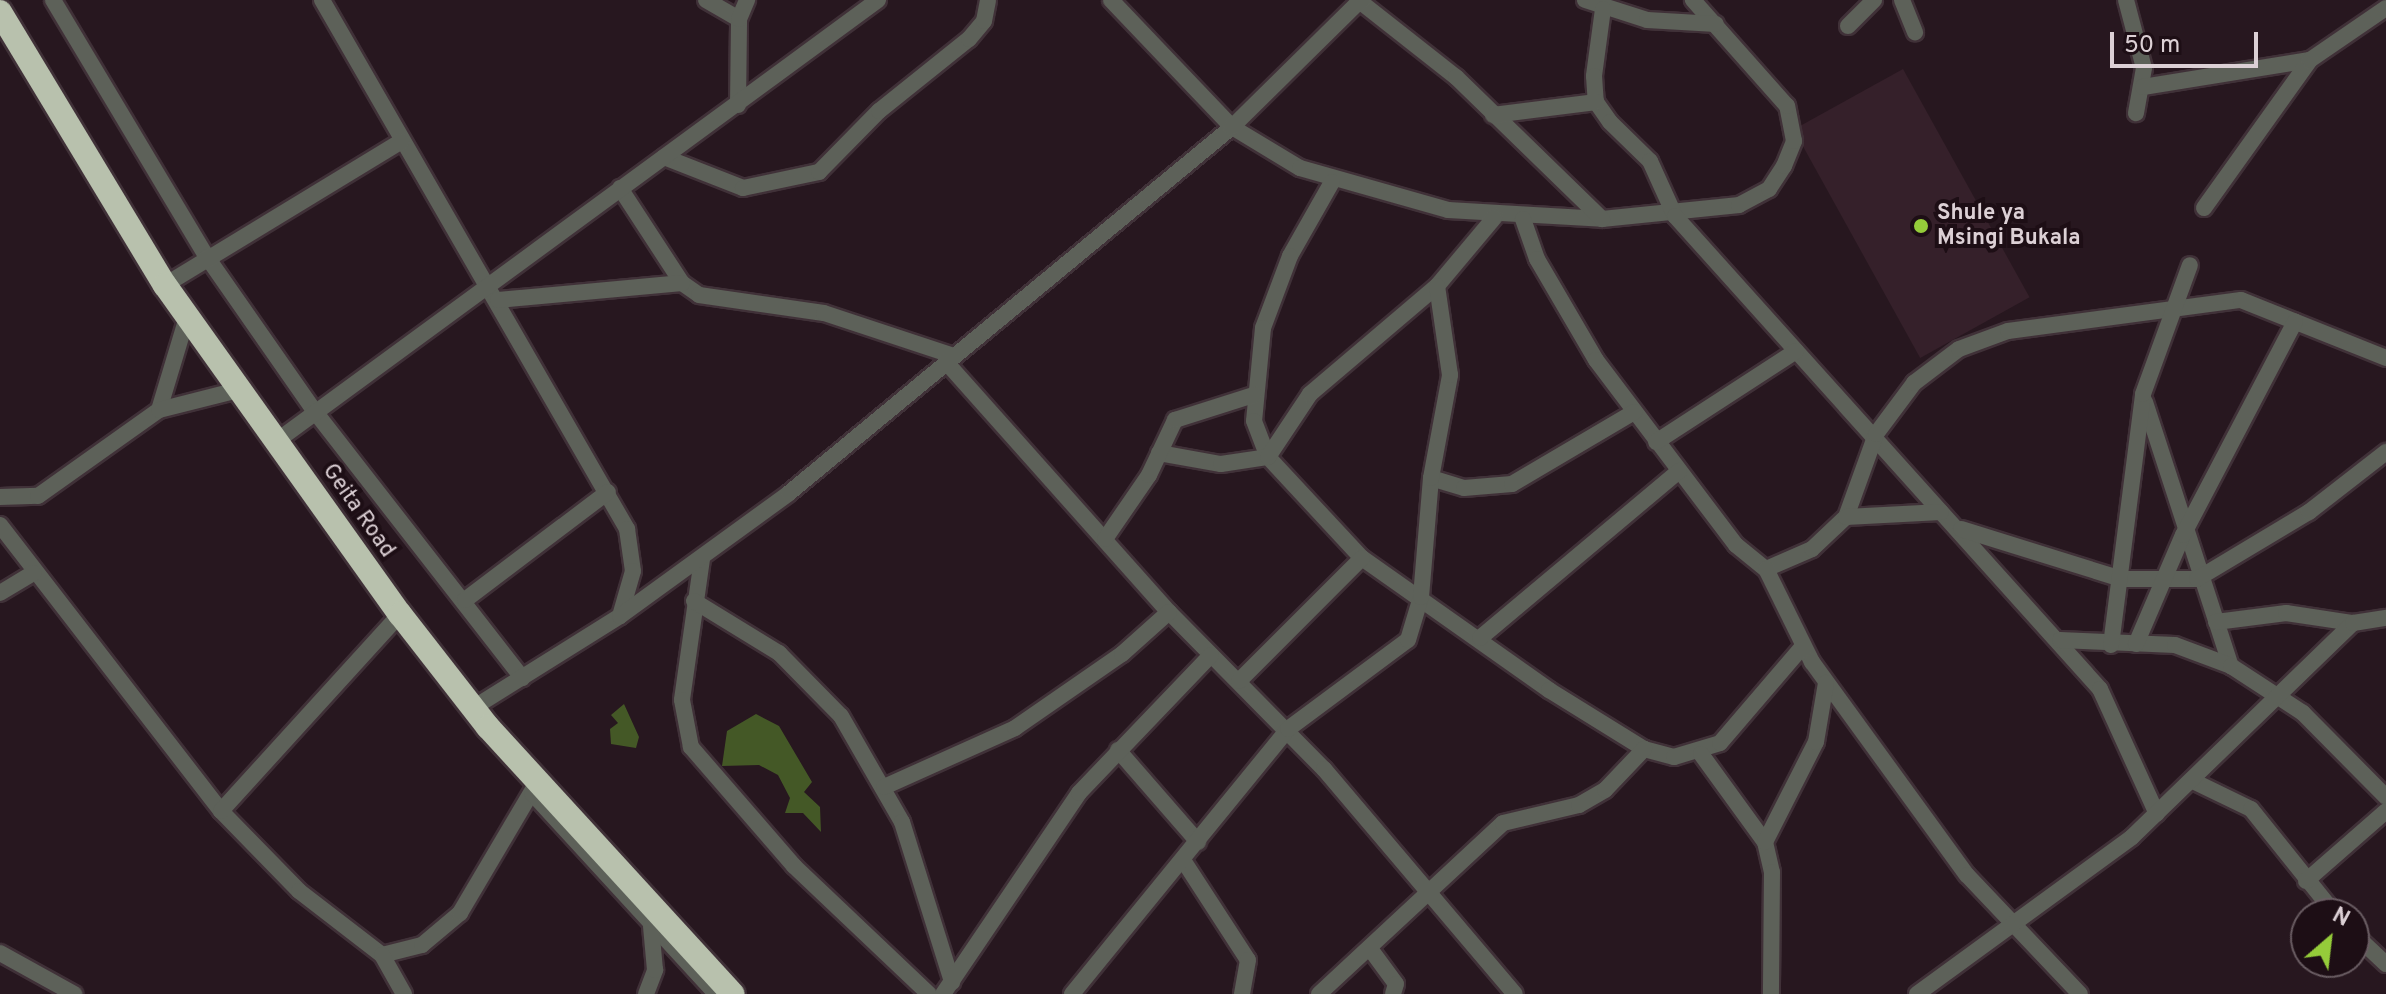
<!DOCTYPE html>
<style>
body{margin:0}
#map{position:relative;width:2386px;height:994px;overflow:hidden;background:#27171f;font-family:Overpass,sans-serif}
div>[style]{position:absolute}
.built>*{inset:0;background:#35202a;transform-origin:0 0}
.water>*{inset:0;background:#445826}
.roads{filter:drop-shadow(2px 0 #403138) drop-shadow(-2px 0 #403138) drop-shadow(0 2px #403138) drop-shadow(0 -2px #403138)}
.street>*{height:16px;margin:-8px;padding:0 8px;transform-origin:8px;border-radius:8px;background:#5d6159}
.highway>*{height:24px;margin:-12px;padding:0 12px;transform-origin:12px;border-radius:12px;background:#b8c1ad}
.dots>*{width:22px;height:22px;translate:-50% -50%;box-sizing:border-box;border:4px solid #1d0e15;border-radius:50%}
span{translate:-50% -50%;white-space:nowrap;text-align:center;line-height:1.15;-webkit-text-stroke:8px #1d0e15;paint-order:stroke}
.poi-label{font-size:22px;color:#dcd0d5;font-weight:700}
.left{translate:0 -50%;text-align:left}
.street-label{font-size:22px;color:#dcd0d5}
.north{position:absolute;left:2290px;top:898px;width:80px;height:80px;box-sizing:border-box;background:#1d0e15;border:2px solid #695c62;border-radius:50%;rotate:28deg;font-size:22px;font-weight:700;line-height:32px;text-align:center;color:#dcd0d5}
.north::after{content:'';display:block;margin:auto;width:28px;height:36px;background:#95cc3a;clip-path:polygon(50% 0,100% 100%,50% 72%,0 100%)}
.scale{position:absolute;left:2110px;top:32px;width:148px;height:36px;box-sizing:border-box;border:4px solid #dcd0d5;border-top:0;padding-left:10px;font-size:24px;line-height:28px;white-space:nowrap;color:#dcd0d5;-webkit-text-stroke:6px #1d0e15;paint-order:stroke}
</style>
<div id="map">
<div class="built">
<div style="left:1903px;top:69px;width:261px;height:125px;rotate:61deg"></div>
</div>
<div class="water">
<div style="clip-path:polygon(624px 704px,639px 737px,636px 748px,611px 744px,610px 729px,618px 723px,611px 715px)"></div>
<div style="clip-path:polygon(756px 714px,779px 726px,812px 782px,804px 792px,820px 807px,821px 832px,803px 813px,785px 813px,790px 798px,778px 775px,759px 765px,722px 766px,727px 731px)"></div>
</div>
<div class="roads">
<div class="street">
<div style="left:53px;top:0;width:300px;rotate:59.1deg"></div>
<div style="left:207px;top:257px;width:190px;rotate:55.1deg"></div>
<div style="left:316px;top:413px;width:336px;rotate:52.1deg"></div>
<div style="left:322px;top:0;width:611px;rotate:60.03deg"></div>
<div style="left:627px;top:529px;width:42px;rotate:81.9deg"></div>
<div style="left:633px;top:571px;width:47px;rotate:106.1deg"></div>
<div style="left:706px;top:0;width:38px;rotate:30deg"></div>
<div style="left:1111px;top:0;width:175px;rotate:46.4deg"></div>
<div style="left:1232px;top:127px;width:79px;rotate:31.1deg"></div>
<div style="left:1300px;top:168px;width:154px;rotate:15.8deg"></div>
<div style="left:1448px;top:210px;width:154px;rotate:3.3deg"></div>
<div style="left:1602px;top:219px;width:138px;rotate:-5.8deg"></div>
<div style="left:1739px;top:205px;width:34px;rotate:-28deg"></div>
<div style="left:1769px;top:189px;width:27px;rotate:-57deg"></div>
<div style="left:1784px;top:166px;width:27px;rotate:-68deg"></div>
<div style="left:1794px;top:141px;width:36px;rotate:-101deg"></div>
<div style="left:1787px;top:106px;width:142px;rotate:-131.6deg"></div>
<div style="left:1358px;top:0;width:125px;rotate:38.2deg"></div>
<div style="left:1456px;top:77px;width:204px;rotate:44.2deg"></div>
<div style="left:1585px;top:0;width:65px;rotate:17.9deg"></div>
<div style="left:1647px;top:20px;width:69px;rotate:3.3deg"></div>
<div style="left:1902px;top:0;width:35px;rotate:68deg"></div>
<div style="left:2126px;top:0;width:70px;rotate:75.2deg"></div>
<div style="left:2144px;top:68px;width:46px;rotate:100.1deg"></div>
<div style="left:1603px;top:9px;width:68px;rotate:97.7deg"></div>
<div style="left:1594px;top:76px;width:26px;rotate:86deg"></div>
<div style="left:1596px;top:102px;width:24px;rotate:55deg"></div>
<div style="left:1610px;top:122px;width:56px;rotate:44.3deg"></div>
<div style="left:1650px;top:161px;width:60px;rotate:65.6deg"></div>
<div style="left:1675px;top:216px;width:636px;rotate:48.06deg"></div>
<div style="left:2100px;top:689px;width:137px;rotate:65.5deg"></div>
<div style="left:1848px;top:26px;width:37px;rotate:-45deg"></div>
<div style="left:2143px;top:87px;width:169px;rotate:-9.2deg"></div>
<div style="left:738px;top:105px;width:86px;rotate:-89.3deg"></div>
<div style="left:739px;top:19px;width:21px;rotate:-67deg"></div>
<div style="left:1493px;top:115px;width:104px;rotate:-7.2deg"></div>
<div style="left:664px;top:157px;width:85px;rotate:21.4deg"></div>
<div style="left:743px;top:188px;width:78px;rotate:-11.9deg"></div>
<div style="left:819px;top:172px;width:86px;rotate:-45.5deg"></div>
<div style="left:879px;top:111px;width:115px;rotate:-38.7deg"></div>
<div style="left:969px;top:39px;width:23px;rotate:-50deg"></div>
<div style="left:984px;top:21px;width:21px;rotate:-79deg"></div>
<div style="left:1332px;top:182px;width:85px;rotate:119.6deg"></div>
<div style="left:1290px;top:256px;width:77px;rotate:110.6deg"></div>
<div style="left:1263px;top:328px;width:93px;rotate:95.5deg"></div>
<div style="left:1254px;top:421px;width:39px;rotate:69deg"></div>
<div style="left:1268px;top:457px;width:138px;rotate:47.1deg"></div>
<div style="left:1362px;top:558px;width:229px;rotate:35.2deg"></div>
<div style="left:1549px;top:690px;width:112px;rotate:31.8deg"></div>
<div style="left:1644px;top:749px;width:31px;rotate:15deg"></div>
<div style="left:1674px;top:757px;width:48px;rotate:-16.9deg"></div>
<div style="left:1720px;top:743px;width:128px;rotate:-49.4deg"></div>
<div style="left:620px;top:188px;width:113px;rotate:56.9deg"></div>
<div style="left:682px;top:283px;width:21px;rotate:35deg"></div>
<div style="left:699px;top:295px;width:126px;rotate:8.2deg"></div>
<div style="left:824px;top:313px;width:137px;rotate:18.3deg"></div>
<div style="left:2204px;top:208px;width:182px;rotate:-54.4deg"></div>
<div style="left:2310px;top:60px;width:92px;rotate:-34.4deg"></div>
<div style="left:1523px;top:219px;width:42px;rotate:70.7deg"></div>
<div style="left:1537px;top:259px;width:117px;rotate:59.7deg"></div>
<div style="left:1596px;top:360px;width:232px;rotate:52.9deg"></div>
<div style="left:1736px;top:545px;width:38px;rotate:39deg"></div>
<div style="left:1766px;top:569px;width:50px;rotate:-23.5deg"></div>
<div style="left:1812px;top:549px;width:47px;rotate:-43.3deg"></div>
<div style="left:1846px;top:517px;width:88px;rotate:-70.1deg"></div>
<div style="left:1876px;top:434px;width:64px;rotate:-53.3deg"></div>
<div style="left:1914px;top:383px;width:56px;rotate:-37.1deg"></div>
<div style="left:1959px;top:349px;width:52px;rotate:-20.2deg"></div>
<div style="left:2008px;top:331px;width:235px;rotate:-7.6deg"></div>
<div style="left:2241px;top:300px;width:156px;rotate:21.8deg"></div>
<div style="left:165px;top:285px;width:277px;rotate:-31.3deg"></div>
<div style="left:498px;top:300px;width:185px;rotate:-5.3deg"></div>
<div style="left:946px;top:362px;width:335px;rotate:48.3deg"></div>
<div style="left:1169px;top:612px;width:221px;rotate:45.4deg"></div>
<div style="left:1324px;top:769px;width:295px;rotate:49.7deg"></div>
<div style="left:2145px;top:402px;width:278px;rotate:72deg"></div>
<div style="left:159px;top:410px;width:97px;rotate:-73.2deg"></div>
<div style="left:278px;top:440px;width:744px;rotate:-36.25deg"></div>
<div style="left:1656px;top:442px;width:167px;rotate:-33deg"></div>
<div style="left:1159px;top:453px;width:63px;rotate:10.1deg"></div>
<div style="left:1221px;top:464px;width:48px;rotate:-8.5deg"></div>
<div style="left:1268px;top:457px;width:76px;rotate:-56.3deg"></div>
<div style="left:1310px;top:394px;width:167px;rotate:-40.4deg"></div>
<div style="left:1437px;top:286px;width:89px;rotate:-50deg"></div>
<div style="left:1431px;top:478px;width:34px;rotate:17deg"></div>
<div style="left:1464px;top:488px;width:48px;rotate:-4.8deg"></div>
<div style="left:1512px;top:484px;width:142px;rotate:-30.5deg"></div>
<div style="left:0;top:497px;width:38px;rotate:-2deg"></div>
<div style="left:38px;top:496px;width:148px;rotate:-35.4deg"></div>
<div style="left:159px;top:410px;width:81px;rotate:-14.2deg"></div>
<div style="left:1846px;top:517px;width:95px;rotate:-3deg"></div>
<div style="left:0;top:525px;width:361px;rotate:52.3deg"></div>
<div style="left:221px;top:811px;width:112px;rotate:45.7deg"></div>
<div style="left:299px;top:891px;width:105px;rotate:37.6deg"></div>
<div style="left:382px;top:955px;width:41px;rotate:-14deg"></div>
<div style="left:422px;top:945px;width:50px;rotate:-40.1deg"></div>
<div style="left:460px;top:913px;width:153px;rotate:-59.4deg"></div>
<div style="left:1961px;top:529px;width:169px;rotate:17.3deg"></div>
<div style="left:2122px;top:579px;width:75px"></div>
<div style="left:2197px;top:579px;width:131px;rotate:-30.9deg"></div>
<div style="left:2309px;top:512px;width:98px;rotate:-37.9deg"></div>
<div style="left:1105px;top:539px;width:78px;rotate:-55.5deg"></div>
<div style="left:1149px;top:475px;width:61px;rotate:-64.7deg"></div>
<div style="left:1175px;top:420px;width:83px;rotate:-17.6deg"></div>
<div style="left:702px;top:559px;width:142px;rotate:98.1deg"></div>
<div style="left:682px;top:700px;width:48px;rotate:79.2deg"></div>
<div style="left:691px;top:747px;width:157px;rotate:49.1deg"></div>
<div style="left:794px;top:866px;width:186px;rotate:43.5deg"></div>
<div style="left:1766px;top:569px;width:104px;rotate:63.7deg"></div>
<div style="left:1812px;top:662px;width:263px;rotate:54deg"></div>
<div style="left:1967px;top:875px;width:164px;rotate:46.5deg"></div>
<div style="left:0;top:593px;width:39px;rotate:-31deg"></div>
<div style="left:465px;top:600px;width:179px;rotate:-37.1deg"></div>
<div style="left:694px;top:601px;width:100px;rotate:31.5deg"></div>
<div style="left:779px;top:653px;width:88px;rotate:45.5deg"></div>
<div style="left:841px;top:716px;width:122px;rotate:60.1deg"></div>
<div style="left:902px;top:822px;width:168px;rotate:72.6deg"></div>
<div style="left:2216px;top:622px;width:71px;rotate:-7.3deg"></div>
<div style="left:2286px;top:613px;width:68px;rotate:8.5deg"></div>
<div style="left:1480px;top:638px;width:260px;rotate:-40deg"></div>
<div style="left:2060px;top:640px;width:115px;rotate:2.5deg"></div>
<div style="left:2175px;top:645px;width:60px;rotate:20.6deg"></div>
<div style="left:2231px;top:666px;width:86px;rotate:33.1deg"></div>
<div style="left:2303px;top:713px;width:118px;rotate:45.3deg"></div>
<div style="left:2136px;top:644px;width:119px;rotate:-66.7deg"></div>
<div style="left:2183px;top:535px;width:241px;rotate:-62.3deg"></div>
<div style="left:2111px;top:645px;width:253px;rotate:-82.7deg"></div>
<div style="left:2143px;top:394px;width:137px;rotate:-70deg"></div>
<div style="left:1239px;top:681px;width:174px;rotate:-45deg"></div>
<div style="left:473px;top:708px;width:173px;rotate:-32deg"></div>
<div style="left:620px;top:616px;width:209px;rotate:-36deg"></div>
<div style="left:789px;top:493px;width:575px;rotate:-39.56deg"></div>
<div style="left:1232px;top:127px;width:181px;rotate:-44.6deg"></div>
<div style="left:1118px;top:750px;width:122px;rotate:49deg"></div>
<div style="left:1701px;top:754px;width:109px;rotate:54deg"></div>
<div style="left:1765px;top:842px;width:31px;rotate:77deg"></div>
<div style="left:1772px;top:872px;width:122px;rotate:90.5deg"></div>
<div style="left:2193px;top:781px;width:64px;rotate:25.8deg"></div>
<div style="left:2251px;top:809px;width:134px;rotate:51.3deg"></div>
<div style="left:884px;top:787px;width:144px;rotate:-24.2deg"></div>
<div style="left:1015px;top:728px;width:130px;rotate:-34.7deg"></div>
<div style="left:1122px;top:654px;width:63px;rotate:-41.8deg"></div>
<div style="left:532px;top:793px;width:273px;rotate:47.5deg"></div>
<div style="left:221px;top:811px;width:266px;rotate:-47.7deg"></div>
<div style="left:1765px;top:842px;width:112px;rotate:-63deg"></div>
<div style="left:1816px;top:742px;width:60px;rotate:-80.4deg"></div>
<div style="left:1183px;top:860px;width:119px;rotate:57deg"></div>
<div style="left:1248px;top:960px;width:35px;rotate:100deg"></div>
<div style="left:2306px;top:881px;width:106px;rotate:-41.2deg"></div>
<div style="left:2354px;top:934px;width:44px;rotate:43.2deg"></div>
<div style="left:1371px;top:950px;width:42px;rotate:53.7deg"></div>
<div style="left:1396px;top:984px;width:10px;rotate:107deg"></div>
<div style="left:0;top:953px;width:85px;rotate:29deg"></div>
<div style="left:382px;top:955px;width:45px;rotate:60.6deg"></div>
<div style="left:646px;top:994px;width:26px;rotate:-69deg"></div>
<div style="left:655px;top:970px;width:44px;rotate:-95.2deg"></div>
<div style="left:943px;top:994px;width:243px;rotate:-55.9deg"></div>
<div style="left:1079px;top:793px;width:191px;rotate:-46.3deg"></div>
<div style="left:1072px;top:994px;width:342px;rotate:-50.8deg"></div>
<div style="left:1288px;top:729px;width:149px;rotate:-36.6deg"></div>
<div style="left:1408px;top:640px;width:45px;rotate:-73.2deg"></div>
<div style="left:1421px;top:597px;width:119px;rotate:-85.2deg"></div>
<div style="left:1431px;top:478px;width:105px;rotate:-79.5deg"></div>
<div style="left:1450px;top:375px;width:90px;rotate:-98.3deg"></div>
<div style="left:1319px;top:994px;width:251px;rotate:-42.9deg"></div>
<div style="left:1503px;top:823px;width:78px;rotate:-13.3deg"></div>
<div style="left:1579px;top:805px;width:30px;rotate:-30deg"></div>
<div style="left:1605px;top:790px;width:57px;rotate:-46.4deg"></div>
<div style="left:1917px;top:994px;width:266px;rotate:-36.1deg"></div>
<div style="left:2132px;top:837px;width:308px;rotate:-44.1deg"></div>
<div style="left:2353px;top:623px;width:33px;rotate:-9deg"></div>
</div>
<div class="highway">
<div style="left:0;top:12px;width:319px;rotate:58.9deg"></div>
<div style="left:165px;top:285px;width:404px;rotate:54.5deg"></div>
<div style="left:400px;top:614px;width:143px;rotate:52.1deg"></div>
<div style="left:488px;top:727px;width:362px;rotate:47.5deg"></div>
</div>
</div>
<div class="dots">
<div style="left:1921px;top:226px;background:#95cc3a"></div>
</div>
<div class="poi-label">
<span class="left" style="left:1937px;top:226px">Shule ya<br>Msingi Bukala</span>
</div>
<div class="street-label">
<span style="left:358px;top:511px;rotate:55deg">Geita Road</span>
</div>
<div class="north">N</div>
<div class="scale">50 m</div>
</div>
